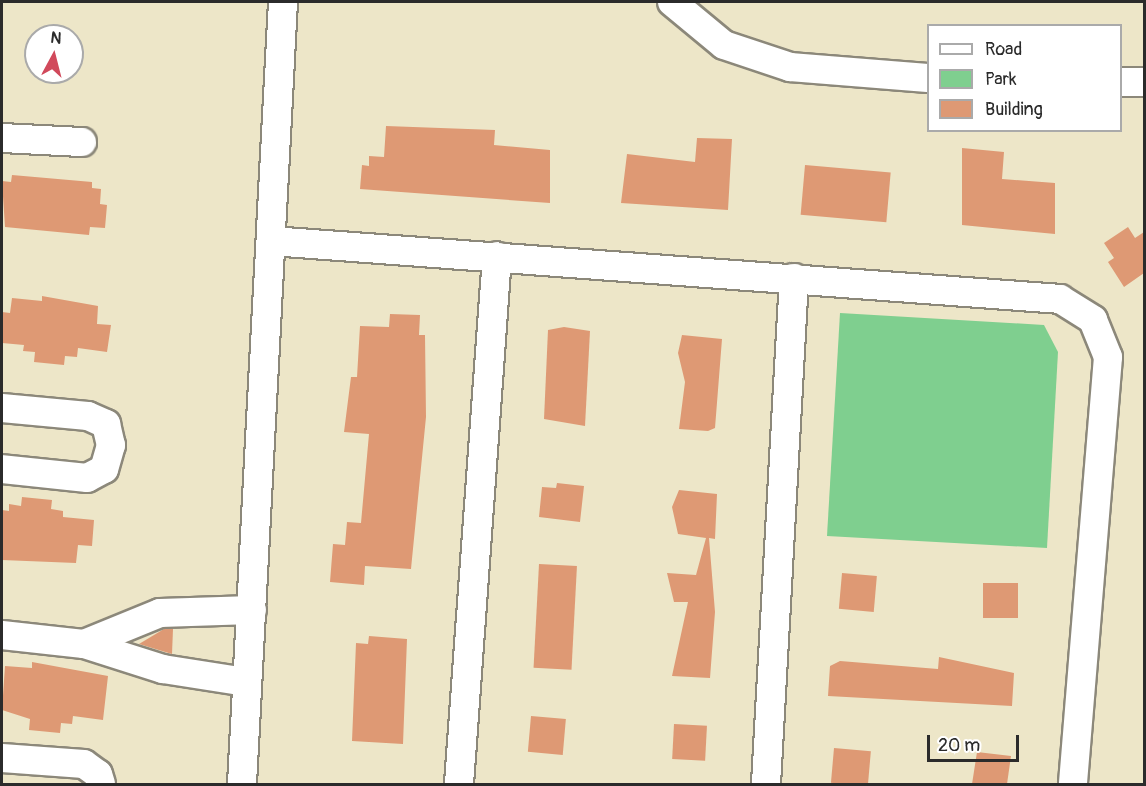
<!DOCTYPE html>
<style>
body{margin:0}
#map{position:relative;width:1146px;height:786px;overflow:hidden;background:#ede6c8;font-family:Pangolin,sans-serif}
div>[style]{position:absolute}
.green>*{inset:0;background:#7fcf8f}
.building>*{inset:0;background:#de9974;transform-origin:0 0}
.roads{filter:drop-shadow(2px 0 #8c887a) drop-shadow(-2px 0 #8c887a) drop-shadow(0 2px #8c887a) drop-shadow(0 -2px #8c887a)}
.street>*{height:28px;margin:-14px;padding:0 14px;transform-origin:14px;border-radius:14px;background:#fff}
span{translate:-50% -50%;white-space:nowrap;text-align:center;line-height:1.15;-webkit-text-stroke:5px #fff;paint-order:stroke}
.frame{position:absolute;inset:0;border:3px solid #2b2b2b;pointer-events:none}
.legend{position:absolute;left:927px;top:24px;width:195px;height:108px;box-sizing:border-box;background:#fff;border:2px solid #aaa;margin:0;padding:8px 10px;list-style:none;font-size:18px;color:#2b2b2b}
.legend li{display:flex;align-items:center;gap:12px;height:30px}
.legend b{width:30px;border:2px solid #aaa}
.north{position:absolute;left:24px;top:24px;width:60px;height:60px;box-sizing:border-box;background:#fff;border:2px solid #aaa;border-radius:50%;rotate:7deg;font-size:16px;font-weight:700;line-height:24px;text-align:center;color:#2b2b2b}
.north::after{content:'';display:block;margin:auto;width:21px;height:27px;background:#d1495b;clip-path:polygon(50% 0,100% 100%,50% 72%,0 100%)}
.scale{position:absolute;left:927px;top:735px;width:92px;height:27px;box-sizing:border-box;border:3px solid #2b2b2b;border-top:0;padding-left:8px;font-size:18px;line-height:21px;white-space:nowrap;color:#2b2b2b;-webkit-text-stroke:4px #fff;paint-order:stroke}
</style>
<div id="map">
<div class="green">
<div style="clip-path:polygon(840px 313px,1044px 325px,1058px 352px,1047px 548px,827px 536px)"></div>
</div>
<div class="building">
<div style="clip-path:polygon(386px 126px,495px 130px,494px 145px,550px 150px,550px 203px,360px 189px,362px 165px,369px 166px,369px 156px,384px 157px)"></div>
<div style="clip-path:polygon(697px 138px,732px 139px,728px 210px,621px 203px,627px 154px,695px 162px)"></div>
<div style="clip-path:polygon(962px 148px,1004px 152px,1002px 179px,1055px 183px,1055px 234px,962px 225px)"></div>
<div style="left:805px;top:165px;width:86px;height:50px;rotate:5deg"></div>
<div style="clip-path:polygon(12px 175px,92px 182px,92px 188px,101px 189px,100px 204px,107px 205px,105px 228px,90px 227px,89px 235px,5px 227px,2px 181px,11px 182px)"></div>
<div style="clip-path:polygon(1128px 227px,1135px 238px,1144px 232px,1144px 273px,1124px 287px,1108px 262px,1114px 258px,1104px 243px)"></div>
<div style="clip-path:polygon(42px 296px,98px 306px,97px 324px,111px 325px,107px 352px,78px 348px,77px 357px,65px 356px,64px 365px,34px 362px,35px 352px,23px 351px,24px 345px,2px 343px,2px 312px,10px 313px,12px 298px,42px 301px)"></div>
<div style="clip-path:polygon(390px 314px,420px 315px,419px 335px,425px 335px,426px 417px,411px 569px,365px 566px,364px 585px,330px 582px,333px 544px,345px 545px,347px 522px,361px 523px,369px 434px,344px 432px,351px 377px,357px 377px,360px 326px,389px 327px)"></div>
<div style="clip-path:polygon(564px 327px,590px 331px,585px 426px,544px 419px,548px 330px)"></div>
<div style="clip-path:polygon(682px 335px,722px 339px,715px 428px,708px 431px,679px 429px,685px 382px,678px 353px)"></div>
<div style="clip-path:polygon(557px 483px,584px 486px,580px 522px,539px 517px,542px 487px,556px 488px)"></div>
<div style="clip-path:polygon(679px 490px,717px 494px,715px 539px,709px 538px,715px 612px,710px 678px,672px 676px,688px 602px,674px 602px,667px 573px,696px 575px,706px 538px,678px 534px,672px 507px)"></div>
<div style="clip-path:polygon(22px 497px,52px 500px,51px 509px,63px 511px,63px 517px,94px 520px,92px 546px,78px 545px,76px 563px,2px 560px,2px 510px,9px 511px,9px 504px,21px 506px)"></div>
<div style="left:539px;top:564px;width:38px;height:104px;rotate:3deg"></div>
<div style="left:842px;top:573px;width:35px;height:36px;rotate:5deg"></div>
<div style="left:983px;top:583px;width:35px;height:35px"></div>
<div style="clip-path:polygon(164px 629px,173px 629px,172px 654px,139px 644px)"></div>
<div style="clip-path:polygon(369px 636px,407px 639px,403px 744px,352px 741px,356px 643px,368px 644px)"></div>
<div style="clip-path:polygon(939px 657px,1014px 673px,1012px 706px,828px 696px,830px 666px,840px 661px,938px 669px)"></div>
<div style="clip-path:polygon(32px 662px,108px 676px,103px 720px,73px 716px,72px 724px,61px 723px,60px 733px,29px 730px,30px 719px,2px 710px,5px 666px,32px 668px)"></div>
<div style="left:531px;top:716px;width:35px;height:36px;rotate:5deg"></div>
<div style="left:674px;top:724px;width:33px;height:35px;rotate:3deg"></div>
<div style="left:834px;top:748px;width:37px;height:35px;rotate:5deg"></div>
<div style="clip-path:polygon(977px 752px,1011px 756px,1007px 784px,972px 784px)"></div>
</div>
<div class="roads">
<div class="street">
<div style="left:672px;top:2px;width:67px;rotate:39.6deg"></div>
<div style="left:724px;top:45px;width:70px;rotate:18.4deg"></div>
<div style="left:790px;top:67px;width:138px;rotate:4.6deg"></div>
<div style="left:1120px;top:82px;width:24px"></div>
<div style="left:2px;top:138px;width:80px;rotate:2.9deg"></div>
<div style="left:271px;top:241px;width:791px;rotate:4.2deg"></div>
<div style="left:1060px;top:299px;width:39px;rotate:32deg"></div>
<div style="left:1093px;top:320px;width:40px;rotate:68deg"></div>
<div style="left:1108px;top:357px;width:428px;rotate:94.7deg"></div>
<div style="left:2px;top:408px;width:86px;rotate:5.3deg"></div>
<div style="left:88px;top:416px;width:20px;rotate:24deg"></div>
<div style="left:106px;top:424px;width:22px;rotate:77deg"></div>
<div style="left:111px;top:445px;width:25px;rotate:106deg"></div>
<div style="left:104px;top:469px;width:19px;rotate:152deg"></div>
<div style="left:87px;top:478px;width:85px;rotate:-174deg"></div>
<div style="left:2px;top:635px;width:82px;rotate:6.3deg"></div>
<div style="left:84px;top:644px;width:83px;rotate:17.6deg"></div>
<div style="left:163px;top:669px;width:84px;rotate:8.9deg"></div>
<div style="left:84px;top:644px;width:82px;rotate:-22.2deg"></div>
<div style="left:160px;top:613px;width:92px;rotate:-1.9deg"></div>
<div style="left:2px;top:758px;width:82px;rotate:4.2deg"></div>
<div style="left:84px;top:764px;width:17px;rotate:36deg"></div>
<div style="left:98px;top:774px;width:10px;rotate:73deg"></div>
<div style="left:242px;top:784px;width:783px;rotate:-87deg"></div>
<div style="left:459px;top:784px;width:529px;rotate:-85.88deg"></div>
<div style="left:766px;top:784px;width:507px;rotate:-86.83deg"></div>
</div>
</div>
<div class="frame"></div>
<ul class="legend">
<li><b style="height:8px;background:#fff"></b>Road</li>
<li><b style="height:16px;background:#7fcf8f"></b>Park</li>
<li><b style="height:16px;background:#de9974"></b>Building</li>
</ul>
<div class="north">N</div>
<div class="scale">20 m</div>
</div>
